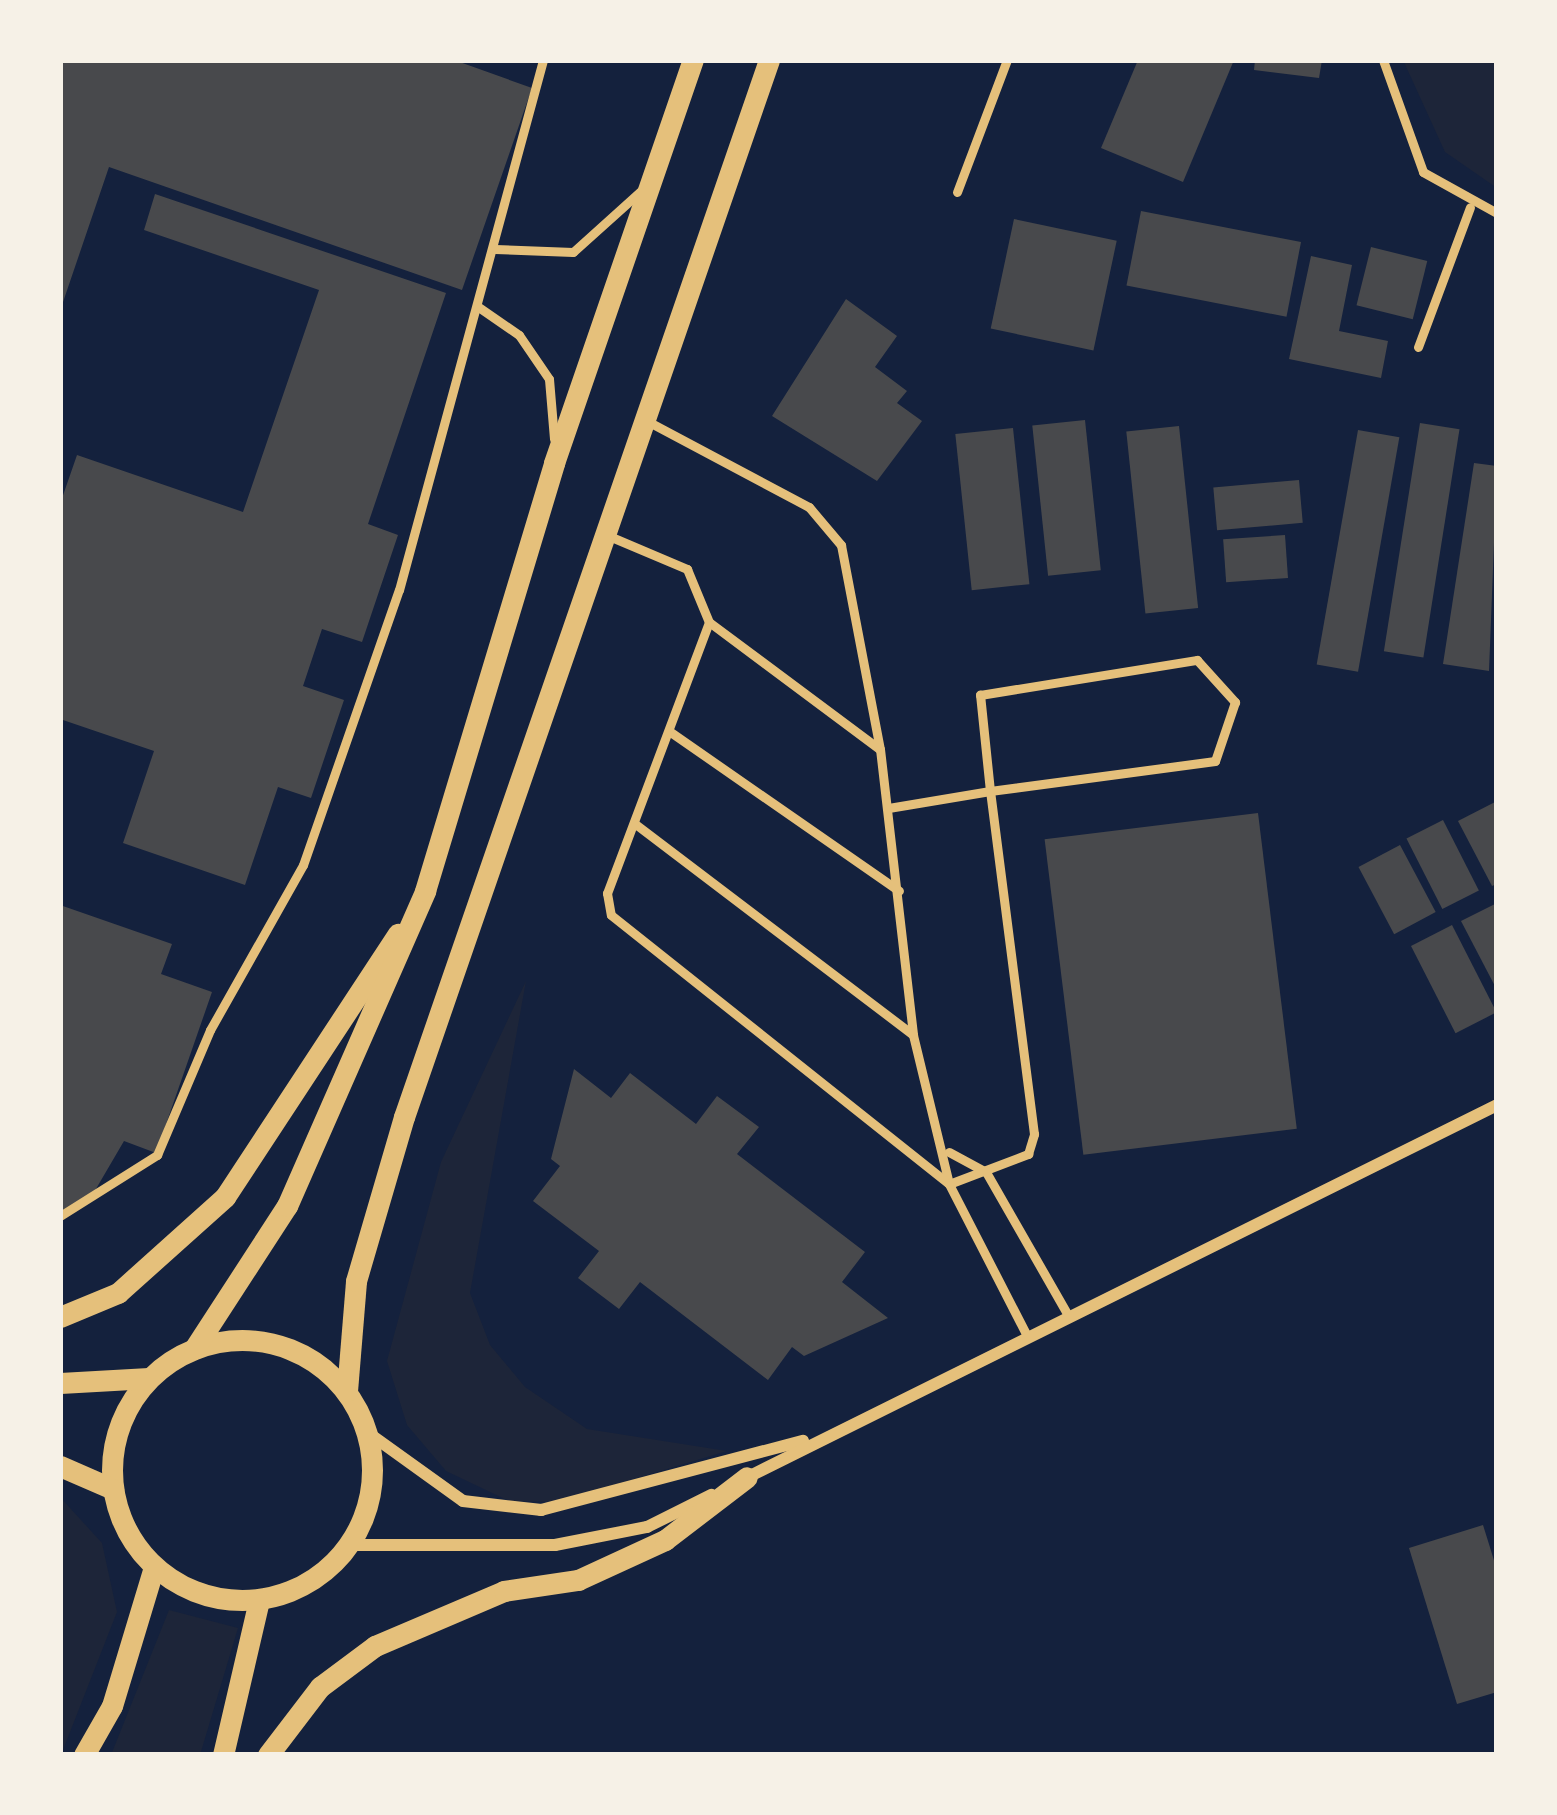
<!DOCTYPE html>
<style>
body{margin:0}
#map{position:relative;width:1557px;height:1815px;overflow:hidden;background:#14213d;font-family:Signika,sans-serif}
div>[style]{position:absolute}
.green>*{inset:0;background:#1d2539}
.building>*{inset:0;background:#48494c;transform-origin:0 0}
.service>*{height:9px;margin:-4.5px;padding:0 4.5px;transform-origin:4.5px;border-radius:4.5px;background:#e5c07b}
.minor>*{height:12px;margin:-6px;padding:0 6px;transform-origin:6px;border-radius:6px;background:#e5c07b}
.tertiary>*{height:21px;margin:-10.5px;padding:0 10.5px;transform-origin:10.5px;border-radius:10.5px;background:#e5c07b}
.tertiary>.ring{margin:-10.5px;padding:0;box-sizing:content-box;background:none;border:21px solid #e5c07b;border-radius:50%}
span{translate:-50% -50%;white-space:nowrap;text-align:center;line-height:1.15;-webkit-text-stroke:9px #f6f1e7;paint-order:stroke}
.frame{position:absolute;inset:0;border:63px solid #f6f1e7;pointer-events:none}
</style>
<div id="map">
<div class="green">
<div style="clip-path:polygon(1403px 60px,1497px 60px,1497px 188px,1445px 152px)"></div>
<div style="clip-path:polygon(526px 981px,470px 1293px,490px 1345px,525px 1387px,587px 1429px,727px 1451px,557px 1502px,509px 1501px,446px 1471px,407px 1425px,387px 1361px,441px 1162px)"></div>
<div style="clip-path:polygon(60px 1497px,102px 1543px,117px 1612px,61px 1755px)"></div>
<div style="clip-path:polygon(169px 1610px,238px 1628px,200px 1755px,111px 1755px)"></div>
</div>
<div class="building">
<div style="clip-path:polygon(60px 60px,454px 60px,532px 88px,462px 290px,109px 167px,61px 308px)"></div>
<div style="clip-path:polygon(1138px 60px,1234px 60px,1183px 182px,1101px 148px)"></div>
<div style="clip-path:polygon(1255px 60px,1322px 60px,1319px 78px,1254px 70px)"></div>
<div style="clip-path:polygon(155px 194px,446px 293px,368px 524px,398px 535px,362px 642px,322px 629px,303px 686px,344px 700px,311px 798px,278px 787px,245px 885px,123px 843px,154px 751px,60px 719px,60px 504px,77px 455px,243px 512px,319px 290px,144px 230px)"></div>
<div style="left:1141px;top:211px;width:163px;height:76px;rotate:11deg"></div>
<div style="left:1014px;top:219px;width:105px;height:112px;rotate:12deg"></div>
<div style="left:1371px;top:247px;width:58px;height:60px;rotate:14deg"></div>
<div style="clip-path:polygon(1311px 256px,1352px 265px,1339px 331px,1388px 341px,1381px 378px,1289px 359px)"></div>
<div style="clip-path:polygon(846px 299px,897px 336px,875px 367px,907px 391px,897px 403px,922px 421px,877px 481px,772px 416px)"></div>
<div style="left:1085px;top:420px;width:151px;height:53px;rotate:84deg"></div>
<div style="left:1420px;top:423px;width:40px;height:231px;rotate:9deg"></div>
<div style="left:1179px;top:426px;width:183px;height:53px;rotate:84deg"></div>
<div style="left:1013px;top:428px;width:157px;height:58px;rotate:84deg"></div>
<div style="left:1358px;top:430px;width:42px;height:238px;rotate:10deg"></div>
<div style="clip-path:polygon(1474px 463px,1497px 466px,1489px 671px,1443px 664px)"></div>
<div style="left:1299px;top:480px;width:43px;height:86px;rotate:85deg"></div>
<div style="left:1285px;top:535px;width:43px;height:62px;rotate:86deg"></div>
<div style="clip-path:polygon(1497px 801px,1497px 884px,1492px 886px,1458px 821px)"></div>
<div style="left:1258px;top:813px;width:318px;height:215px;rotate:83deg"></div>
<div style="left:1443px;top:820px;width:79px;height:41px;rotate:63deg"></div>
<div style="left:1400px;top:845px;width:76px;height:47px;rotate:62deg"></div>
<div style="clip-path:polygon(1497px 903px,1497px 990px,1461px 921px)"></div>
<div style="clip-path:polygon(60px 905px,172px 944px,161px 974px,212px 992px,156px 1153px,124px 1141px,93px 1194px,60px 1213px)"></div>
<div style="left:1452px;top:925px;width:98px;height:46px;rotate:63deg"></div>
<div style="clip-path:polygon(574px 1069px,611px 1098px,630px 1073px,696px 1124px,717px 1096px,759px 1127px,737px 1154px,865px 1252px,842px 1282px,888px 1318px,804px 1356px,792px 1347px,768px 1380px,640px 1282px,619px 1309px,578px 1278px,599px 1251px,533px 1201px,560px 1166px,551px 1159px)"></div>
<div style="clip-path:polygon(1483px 1525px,1497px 1570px,1497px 1692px,1457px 1704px,1409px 1548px)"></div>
</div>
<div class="service">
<div style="left:1383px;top:60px;width:119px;rotate:70.3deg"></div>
<div style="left:1423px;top:172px;width:85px;rotate:29deg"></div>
<div style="left:957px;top:192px;width:141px;rotate:-69.3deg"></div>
<div style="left:495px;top:249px;width:78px;rotate:2.2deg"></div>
<div style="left:573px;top:252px;width:94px;rotate:-42deg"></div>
<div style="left:477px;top:306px;width:51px;rotate:34.6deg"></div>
<div style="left:519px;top:335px;width:53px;rotate:55.7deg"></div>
<div style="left:549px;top:379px;width:60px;rotate:85.2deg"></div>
<div style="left:1418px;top:347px;width:149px;rotate:-69.6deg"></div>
<div style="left:649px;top:422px;width:181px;rotate:28deg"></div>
<div style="left:809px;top:507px;width:50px;rotate:49.9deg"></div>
<div style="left:841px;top:545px;width:208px;rotate:79.2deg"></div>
<div style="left:880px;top:749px;width:288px;rotate:83.4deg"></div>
<div style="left:913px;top:1035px;width:153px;rotate:76.4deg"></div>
<div style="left:949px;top:1184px;width:173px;rotate:62.8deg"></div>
<div style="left:609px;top:536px;width:85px;rotate:22.9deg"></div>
<div style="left:687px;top:569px;width:57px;rotate:67.5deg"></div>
<div style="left:709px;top:622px;width:290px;rotate:110.6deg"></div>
<div style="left:607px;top:893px;width:22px;rotate:80deg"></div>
<div style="left:611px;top:915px;width:432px;rotate:38.5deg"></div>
<div style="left:949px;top:1184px;width:85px;rotate:-20.8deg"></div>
<div style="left:1028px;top:1154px;width:21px;rotate:-73deg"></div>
<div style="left:1034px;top:1134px;width:346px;rotate:-97.3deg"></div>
<div style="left:990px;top:791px;width:103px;rotate:170.5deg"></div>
<div style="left:709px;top:622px;width:211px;rotate:36.7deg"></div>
<div style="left:1197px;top:660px;width:57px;rotate:47.9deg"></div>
<div style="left:1235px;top:702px;width:62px;rotate:108.7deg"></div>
<div style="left:1215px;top:761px;width:227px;rotate:172.4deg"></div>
<div style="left:990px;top:791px;width:97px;rotate:-95.9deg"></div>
<div style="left:980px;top:695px;width:220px;rotate:-9.2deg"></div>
<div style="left:669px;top:731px;width:280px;rotate:34.8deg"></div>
<div style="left:634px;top:823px;width:350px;rotate:37.2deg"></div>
<div style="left:949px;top:1152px;width:42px;rotate:28.4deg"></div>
<div style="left:986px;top:1172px;width:167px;rotate:60.2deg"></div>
<div style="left:60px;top:1216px;width:115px;rotate:-32.2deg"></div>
<div style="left:157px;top:1155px;width:136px;rotate:-67deg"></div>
<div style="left:210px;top:1030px;width:189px;rotate:-60.6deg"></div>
<div style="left:303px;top:865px;width:291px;rotate:-70.8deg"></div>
<div style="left:399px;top:590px;width:549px;rotate:-74.8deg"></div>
</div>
<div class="minor">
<div style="left:367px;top:1432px;width:118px;rotate:35.7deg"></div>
<div style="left:463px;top:1501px;width:79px;rotate:6.6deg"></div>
<div style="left:541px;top:1510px;width:271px;rotate:-14.8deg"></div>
<div style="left:746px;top:1478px;width:839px;rotate:-26.41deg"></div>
<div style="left:350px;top:1545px;width:205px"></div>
<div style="left:555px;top:1545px;width:94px;rotate:-11.1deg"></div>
<div style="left:647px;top:1527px;width:72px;rotate:-26.6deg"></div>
</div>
<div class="tertiary">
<div style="left:60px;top:1317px;width:63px;rotate:-22.5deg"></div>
<div style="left:118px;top:1293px;width:144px;rotate:-41.9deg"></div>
<div style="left:225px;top:1197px;width:315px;rotate:-56.7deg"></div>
<div class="ring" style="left:112px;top:1340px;width:239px;height:239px"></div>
<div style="left:194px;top:1349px;width:171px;rotate:-57deg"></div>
<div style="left:287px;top:1206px;width:344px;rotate:-66.3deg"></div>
<div style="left:425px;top:891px;width:447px;rotate:-73.2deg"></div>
<div style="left:554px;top:463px;width:426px;rotate:-71deg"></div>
<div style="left:60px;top:1383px;width:89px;rotate:-3.2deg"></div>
<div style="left:347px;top:1391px;width:110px;rotate:-85.3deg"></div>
<div style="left:356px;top:1281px;width:171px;rotate:-73.7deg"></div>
<div style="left:404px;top:1117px;width:1118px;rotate:-70.95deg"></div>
<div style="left:60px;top:1466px;width:58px;rotate:23.5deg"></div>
<div style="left:84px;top:1755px;width:56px;rotate:-60.3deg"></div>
<div style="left:112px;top:1706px;width:145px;rotate:-73.2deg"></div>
<div style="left:223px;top:1755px;width:159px;rotate:-76.9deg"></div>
<div style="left:268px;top:1755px;width:86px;rotate:-52.6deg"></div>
<div style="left:320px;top:1687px;width:69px;rotate:-36.7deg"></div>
<div style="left:375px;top:1646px;width:140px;rotate:-23.1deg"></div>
<div style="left:504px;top:1591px;width:75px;rotate:-8.5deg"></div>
<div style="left:578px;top:1580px;width:96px;rotate:-24.7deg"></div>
<div style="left:665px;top:1540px;width:103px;rotate:-37.5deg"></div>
</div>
<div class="frame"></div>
</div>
